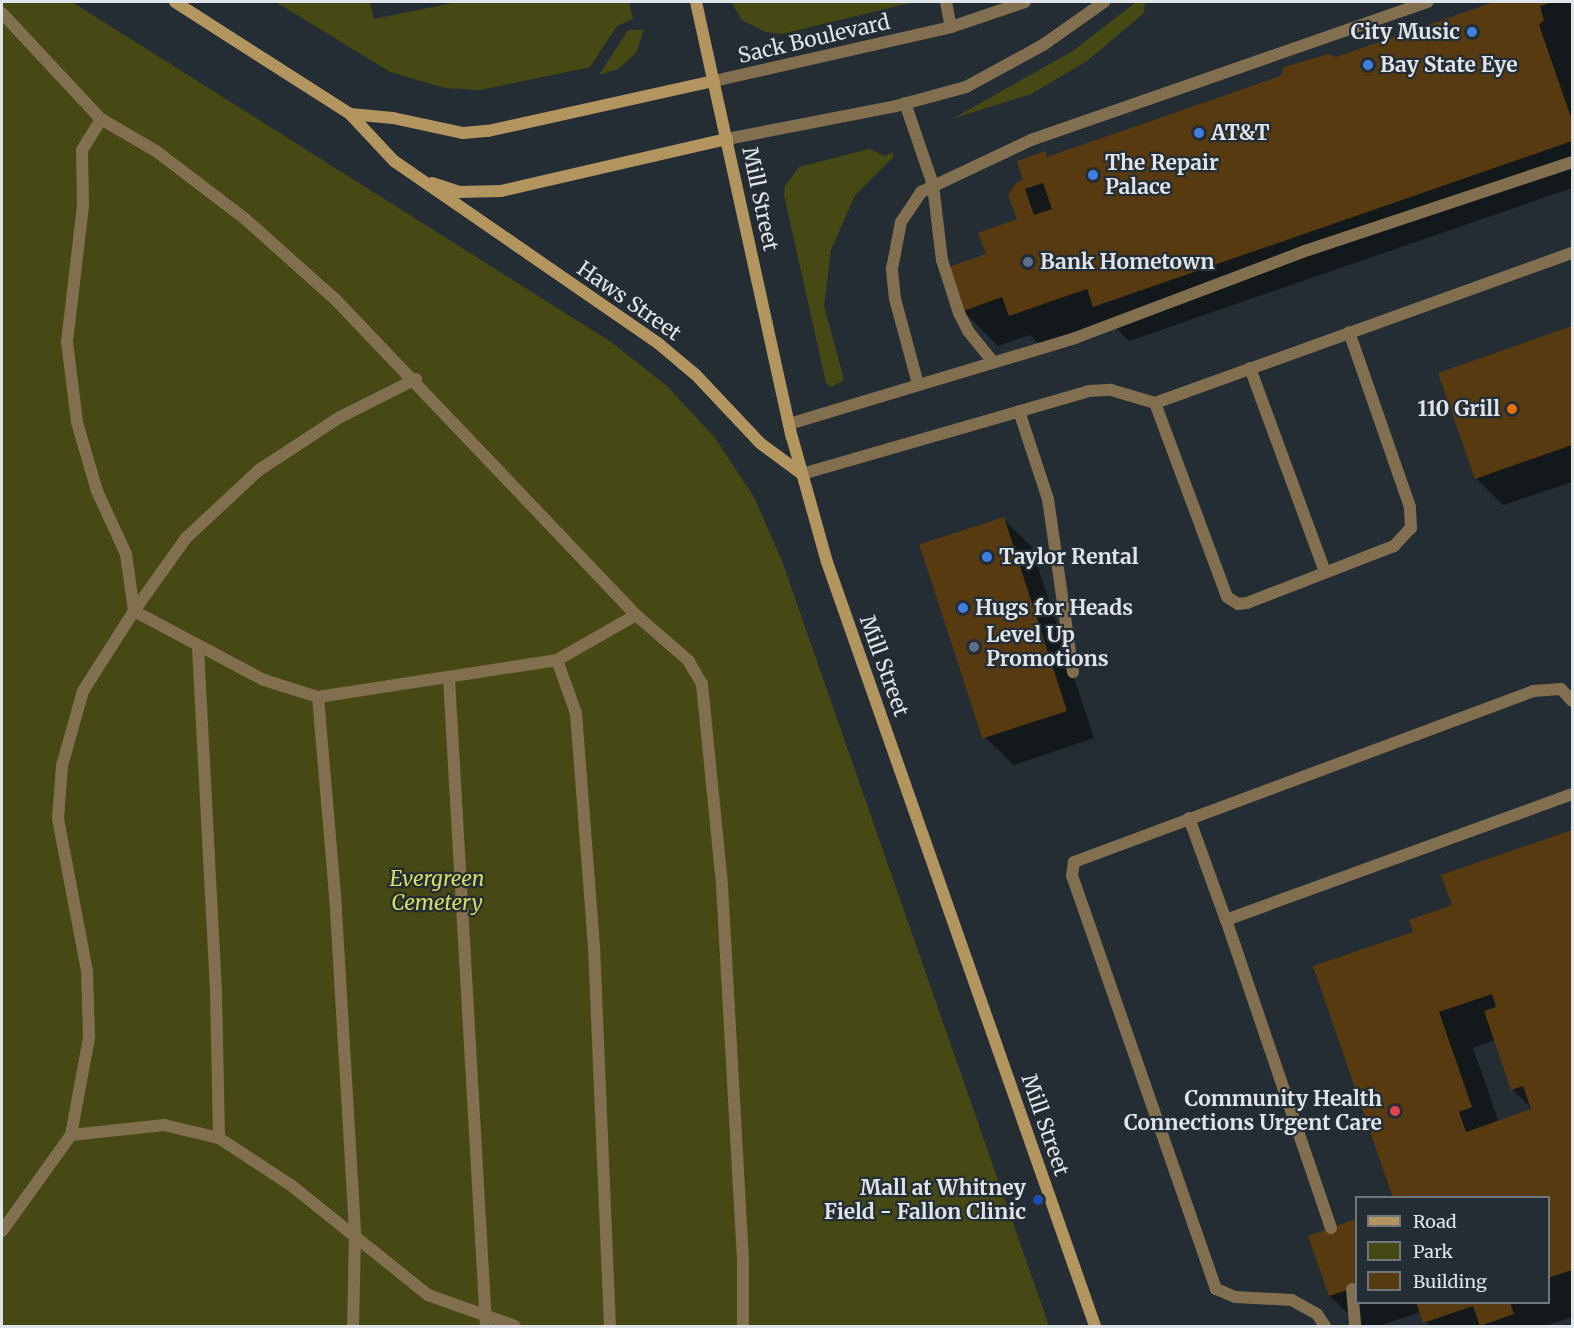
<!DOCTYPE html>
<style>
body{margin:0}
#map{position:relative;width:1574px;height:1328px;overflow:hidden;background:#242d34;font-family:Merriweather,serif}
div>[style]{position:absolute}
.green>*{inset:0;background:#474914}
.shadow>*{inset:0;background:#0007}
.building>*{inset:0;background:#583a10;transform-origin:0 0}
.lane>*{height:12px;margin:-6px;padding:0 6px;transform-origin:6px;border-radius:6px;background:#826f4f}
.secondary>*{height:12px;margin:-6px;padding:0 6px;transform-origin:6px;border-radius:6px;background:#b39560}
.dots>*{width:16px;height:16px;translate:-50% -50%;box-sizing:border-box;border:3px solid #242d34;border-radius:50%}
span{translate:-50% -50%;white-space:nowrap;text-align:center;line-height:1.15;-webkit-text-stroke:4.5px #242d34;paint-order:stroke}
.poi-label{font-size:21px;color:#dfe4e9;font-weight:700}
.right{translate:-100% -50%;text-align:right}
.left{translate:0 -50%;text-align:left}
.street-label{font-size:21px;color:#dfe4e9}
.park-label{font-size:21px;color:#d8de63;font-style:italic}
.frame{position:absolute;inset:0;border:3px solid #dfe4e9;pointer-events:none}
.legend{position:absolute;left:1355px;top:1196px;width:195px;height:108px;box-sizing:border-box;background:#242d34;border:2px solid #6f767c;margin:0;padding:8px 10px;list-style:none;font-size:18px;color:#dfe4e9}
.legend li{display:flex;align-items:center;gap:12px;height:30px}
.legend b{width:30px;border:2px solid #6f767c}
</style>
<div id="map">
<div class="green">
<div style="clip-path:polygon(2px 2px,72px 2px,611px 342px,667px 386px,715px 438px,754px 497px,782px 561px,1049px 1326px,2px 1326px)"></div>
<div style="clip-path:polygon(276px 2px,370px 2px,374px 19px,457px 2px,629px 2px,633px 19px,617px 26px,590px 67px,480px 90px,445px 88px,390px 72px)"></div>
<div style="clip-path:polygon(731px 2px,914px 2px,782px 34px,766px 32px,742px 20px)"></div>
<div style="clip-path:polygon(1136px 2px,1145px 2px,1144px 13px,1087px 61px,1031px 94px,952px 119px,1073px 51px)"></div>
<div style="clip-path:polygon(628px 30px,644px 30px,636px 53px,618px 69px,599px 75px)"></div>
<div style="clip-path:polygon(869px 149px,885px 156px,893px 152px,893px 157px,855px 195px,831px 250px,824px 306px,843px 376px,843px 381px,831px 387px,826px 383px,784px 195px,785px 186px,799px 167px)"></div>
</div>
<div class="shadow">
<div style="clip-path:polygon(1498px 2px,1572px 2px,1572px 188px,1129px 341px,1115px 327px,1045px 351px,1030px 335px,998px 346px,963px 311px,1019px 220px,1025px 181px,1044px 153px,1049px 158px)"></div>
<div style="clip-path:polygon(1572px 328px,1572px 482px,1503px 505px,1476px 478px,1440px 374px)"></div>
<div style="clip-path:polygon(1003px 519px,1031px 546px,1094px 738px,1014px 765px,986px 738px)"></div>
<div style="clip-path:polygon(evenodd,1572px 831px,1572px 1317px,1545px 1326px,1429px 1326px,1421px 1312px,1378px 1326px,1361px 1326px,1330px 1296px,1310px 1237px,1356px 1221px,1356px 1302px,1548px 1302px,1548px 1198px,1394px 1198px,1414px 933px,1454px 906px,1443px 876px,1572px 831px,1495px 1040px,1513px 1090px,1533px 1110px,1499px 1122px,1473px 1048px,1495px 1040px)"></div>
</div>
<div class="building">
<div style="clip-path:polygon(evenodd,1494px 2px,1552px 2px,1540px 6px,1544px 20px,1539px 25px,1572px 120px,1572px 141px,1093px 307px,1087px 289px,1009px 316px,1002px 297px,961px 312px,946px 268px,986px 254px,978px 233px,1017px 219px,1008px 195px,1016px 183px,1023px 180px,1017px 161px,1045px 151px,1047px 157px,1281px 76px,1284px 67px,1328px 54px,1336px 57px,1494px 2px,1043px 183px,1052px 209px,1034px 215px,1025px 189px,1043px 183px)"></div>
<div style="clip-path:polygon(1572px 326px,1572px 445px,1475px 479px,1438px 373px)"></div>
<div style="left:1004px;top:517px;width:204px;height:89px;rotate:72deg"></div>
<div style="clip-path:polygon(evenodd,1572px 830px,1572px 1270px,1548px 1278px,1548px 1198px,1393px 1198px,1313px 966px,1413px 932px,1409px 920px,1452px 905px,1441px 875px,1572px 830px,1492px 994px,1496px 1007px,1484px 1011px,1511px 1090px,1523px 1086px,1531px 1109px,1466px 1132px,1459px 1112px,1472px 1107px,1439px 1012px,1492px 994px)"></div>
<div style="clip-path:polygon(1356px 1219px,1356px 1287px,1329px 1296px,1308px 1236px)"></div>
<div style="clip-path:polygon(1416px 1302px,1510px 1302px,1514px 1314px,1480px 1326px,1473px 1306px,1423px 1323px)"></div>
</div>
<div class="lane">
<div style="left:946px;top:2px;width:25px;rotate:79deg"></div>
<div style="left:2px;top:13px;width:145px;rotate:47deg"></div>
<div style="left:101px;top:119px;width:64px;rotate:30.2deg"></div>
<div style="left:156px;top:151px;width:111px;rotate:37.3deg"></div>
<div style="left:244px;top:218px;width:122px;rotate:41.7deg"></div>
<div style="left:335px;top:299px;width:436px;rotate:46.4deg"></div>
<div style="left:636px;top:615px;width:69px;rotate:40.9deg"></div>
<div style="left:688px;top:660px;width:28px;rotate:60deg"></div>
<div style="left:702px;top:684px;width:202px;rotate:84.3deg"></div>
<div style="left:722px;top:885px;width:377px;rotate:86.8deg"></div>
<div style="left:743px;top:1261px;width:65px;rotate:90deg"></div>
<div style="left:714px;top:81px;width:243px;rotate:-12.8deg"></div>
<div style="left:951px;top:27px;width:78px;rotate:-18.7deg"></div>
<div style="left:905px;top:103px;width:87px;rotate:71.1deg"></div>
<div style="left:933px;top:185px;width:76px;rotate:83.2deg"></div>
<div style="left:942px;top:260px;width:56px;rotate:72.2deg"></div>
<div style="left:959px;top:313px;width:20px;rotate:63deg"></div>
<div style="left:968px;top:331px;width:40px;rotate:51deg"></div>
<div style="left:727px;top:139px;width:172px;rotate:-11deg"></div>
<div style="left:896px;top:106px;width:73px;rotate:-15.2deg"></div>
<div style="left:966px;top:87px;width:88px;rotate:-28.6deg"></div>
<div style="left:1043px;top:45px;width:75px;rotate:-35.2deg"></div>
<div style="left:1250px;top:368px;width:217px;rotate:69.8deg"></div>
<div style="left:416px;top:379px;width:85px;rotate:153.4deg"></div>
<div style="left:340px;top:417px;width:97px;rotate:146.8deg"></div>
<div style="left:259px;top:470px;width:100px;rotate:137deg"></div>
<div style="left:186px;top:538px;width:90px;rotate:125.5deg"></div>
<div style="left:134px;top:611px;width:147px;rotate:28deg"></div>
<div style="left:264px;top:680px;width:57px;rotate:17.5deg"></div>
<div style="left:318px;top:697px;width:242px;rotate:-8.8deg"></div>
<div style="left:557px;top:660px;width:91px;rotate:-29.7deg"></div>
<div style="left:918px;top:384px;width:88px;rotate:-105.1deg"></div>
<div style="left:895px;top:299px;width:30px;rotate:-96deg"></div>
<div style="left:892px;top:269px;width:48px;rotate:-79.2deg"></div>
<div style="left:901px;top:222px;width:36px;rotate:-56deg"></div>
<div style="left:921px;top:192px;width:122px;rotate:-25.3deg"></div>
<div style="left:1031px;top:140px;width:420px;rotate:-19.2deg"></div>
<div style="left:1155px;top:403px;width:207px;rotate:69.6deg"></div>
<div style="left:1227px;top:597px;width:13px;rotate:32deg"></div>
<div style="left:1238px;top:604px;width:9px;rotate:-6deg"></div>
<div style="left:1247px;top:603px;width:158px;rotate:-21.2deg"></div>
<div style="left:1394px;top:546px;width:25px;rotate:-47deg"></div>
<div style="left:1411px;top:528px;width:21px;rotate:-93deg"></div>
<div style="left:1410px;top:507px;width:185px;rotate:-109.2deg"></div>
<div style="left:1019px;top:411px;width:93px;rotate:71.8deg"></div>
<div style="left:1048px;top:499px;width:175px;rotate:81.8deg"></div>
<div style="left:789px;top:424px;width:299px;rotate:-16.7deg"></div>
<div style="left:1075px;top:338px;width:249px;rotate:-20.7deg"></div>
<div style="left:1308px;top:250px;width:278px;rotate:-18.4deg"></div>
<div style="left:802px;top:474px;width:299px;rotate:-16.1deg"></div>
<div style="left:1089px;top:391px;width:22px;rotate:-3deg"></div>
<div style="left:1111px;top:390px;width:46px;rotate:16.5deg"></div>
<div style="left:1155px;top:403px;width:443px;rotate:-19.8deg"></div>
<div style="left:198px;top:648px;width:344px;rotate:87deg"></div>
<div style="left:216px;top:992px;width:146px;rotate:88.8deg"></div>
<div style="left:557px;top:660px;width:56px;rotate:70.3deg"></div>
<div style="left:576px;top:713px;width:234px;rotate:85.6deg"></div>
<div style="left:594px;top:946px;width:380px;rotate:87.6deg"></div>
<div style="left:449px;top:678px;width:649px;rotate:86.73deg"></div>
<div style="left:318px;top:697px;width:198px;rotate:85.1deg"></div>
<div style="left:335px;top:894px;width:341px;rotate:86.6deg"></div>
<div style="left:355px;top:1234px;width:92px;rotate:91.2deg"></div>
<div style="left:1189px;top:818px;width:109px;rotate:70.1deg"></div>
<div style="left:71px;top:1135px;width:94px;rotate:-6.1deg"></div>
<div style="left:164px;top:1125px;width:57px;rotate:13.3deg"></div>
<div style="left:219px;top:1138px;width:87px;rotate:33.3deg"></div>
<div style="left:292px;top:1186px;width:174px;rotate:38.7deg"></div>
<div style="left:428px;top:1295px;width:92px;rotate:19.6deg"></div>
<div style="left:1331px;top:1228px;width:325px;rotate:-108.8deg"></div>
<div style="left:1226px;top:920px;width:368px;rotate:-20deg"></div>
<div style="left:2px;top:1231px;width:118px;rotate:-54.3deg"></div>
<div style="left:71px;top:1135px;width:99px;rotate:-79.5deg"></div>
<div style="left:89px;top:1038px;width:67px;rotate:-91.7deg"></div>
<div style="left:87px;top:971px;width:155px;rotate:-100.8deg"></div>
<div style="left:58px;top:819px;width:53px;rotate:-85.7deg"></div>
<div style="left:62px;top:766px;width:78px;rotate:-74.4deg"></div>
<div style="left:83px;top:691px;width:95px;rotate:-57.5deg"></div>
<div style="left:134px;top:611px;width:58px;rotate:-98deg"></div>
<div style="left:126px;top:554px;width:69px;rotate:-114.7deg"></div>
<div style="left:97px;top:491px;width:72px;rotate:-106.2deg"></div>
<div style="left:77px;top:422px;width:81px;rotate:-97.1deg"></div>
<div style="left:67px;top:342px;width:137px;rotate:-83.3deg"></div>
<div style="left:83px;top:206px;width:56px;rotate:-91deg"></div>
<div style="left:82px;top:150px;width:36px;rotate:-58deg"></div>
<div style="left:1352px;top:1289px;width:37px;rotate:85deg"></div>
<div style="left:1325px;top:1326px;width:14px;rotate:-124deg"></div>
<div style="left:1317px;top:1314px;width:29px;rotate:-151deg"></div>
<div style="left:1292px;top:1300px;width:57px;rotate:-177deg"></div>
<div style="left:1235px;top:1297px;width:21px;rotate:-157deg"></div>
<div style="left:1216px;top:1289px;width:437px;rotate:-109.2deg"></div>
<div style="left:1072px;top:876px;width:14px;rotate:-82deg"></div>
<div style="left:1074px;top:862px;width:490px;rotate:-20.4deg"></div>
<div style="left:1533px;top:691px;width:28px;rotate:-4deg"></div>
<div style="left:1561px;top:689px;width:16px;rotate:47deg"></div>
</div>
<div class="secondary">
<div style="left:175px;top:2px;width:208px;rotate:32.6deg"></div>
<div style="left:350px;top:114px;width:64px;rotate:46.9deg"></div>
<div style="left:394px;top:161px;width:322px;rotate:34.6deg"></div>
<div style="left:659px;top:344px;width:48px;rotate:40deg"></div>
<div style="left:696px;top:375px;width:93px;rotate:46.7deg"></div>
<div style="left:760px;top:443px;width:52px;rotate:36.4deg"></div>
<div style="left:696px;top:2px;width:445px;rotate:77.6deg"></div>
<div style="left:792px;top:437px;width:130px;rotate:74.4deg"></div>
<div style="left:827px;top:562px;width:810px;rotate:70.67deg"></div>
<div style="left:350px;top:114px;width:43px;rotate:5.3deg"></div>
<div style="left:393px;top:118px;width:72px;rotate:12.1deg"></div>
<div style="left:463px;top:133px;width:25px;rotate:-5deg"></div>
<div style="left:488px;top:131px;width:231px;rotate:-12.5deg"></div>
<div style="left:432px;top:183px;width:28px;rotate:18deg"></div>
<div style="left:459px;top:192px;width:42px;rotate:-1.4deg"></div>
<div style="left:501px;top:191px;width:232px;rotate:-13deg"></div>
</div>
<div class="dots">
<div style="left:1472px;top:32px;background:#3f7fe0"></div>
<div style="left:1368px;top:65px;background:#3f7fe0"></div>
<div style="left:1199px;top:133px;background:#3f7fe0"></div>
<div style="left:1093px;top:175px;background:#3f7fe0"></div>
<div style="left:1028px;top:262px;background:#5c6f8a"></div>
<div style="left:1512px;top:409px;background:#e8710a"></div>
<div style="left:987px;top:557px;background:#3f7fe0"></div>
<div style="left:963px;top:608px;background:#3f7fe0"></div>
<div style="left:974px;top:647px;background:#5c6f8a"></div>
<div style="left:1395px;top:1111px;background:#e0444e"></div>
<div style="left:1038px;top:1200px;background:#1a4fb4"></div>
</div>
<div class="poi-label">
<span class="right" style="left:1460px;top:32px">City Music</span>
<span class="left" style="left:1380px;top:65px">Bay State Eye</span>
<span class="left" style="left:1211px;top:133px">AT&amp;T</span>
<span class="left" style="left:1105px;top:175px">The Repair<br>Palace</span>
<span class="left" style="left:1040px;top:262px">Bank Hometown</span>
<span class="right" style="left:1500px;top:409px">110 Grill</span>
<span class="left" style="left:999px;top:557px">Taylor Rental</span>
<span class="left" style="left:975px;top:608px">Hugs for Heads</span>
<span class="left" style="left:986px;top:647px">Level Up<br>Promotions</span>
<span class="right" style="left:1382px;top:1111px">Community Health<br>Connections Urgent Care</span>
<span class="right" style="left:1026px;top:1200px">Mall at Whitney<br>Field - Fallon Clinic</span>
</div>
<div class="street-label">
<span style="left:814px;top:39px;rotate:-13deg">Sack Boulevard</span>
<span style="left:760px;top:199px;rotate:78deg">Mill Street</span>
<span style="left:629px;top:301px;rotate:35deg">Haws Street</span>
<span style="left:884px;top:666px;rotate:70deg">Mill Street</span>
<span style="left:1045px;top:1125px;rotate:71deg">Mill Street</span>
</div>
<div class="park-label">
<span style="left:437px;top:891px">Evergreen<br>Cemetery</span>
</div>
<div class="frame"></div>
<ul class="legend">
<li><b style="height:8px;background:#b39560"></b>Road</li>
<li><b style="height:16px;background:#474914"></b>Park</li>
<li><b style="height:16px;background:#583a10"></b>Building</li>
</ul>
</div>
